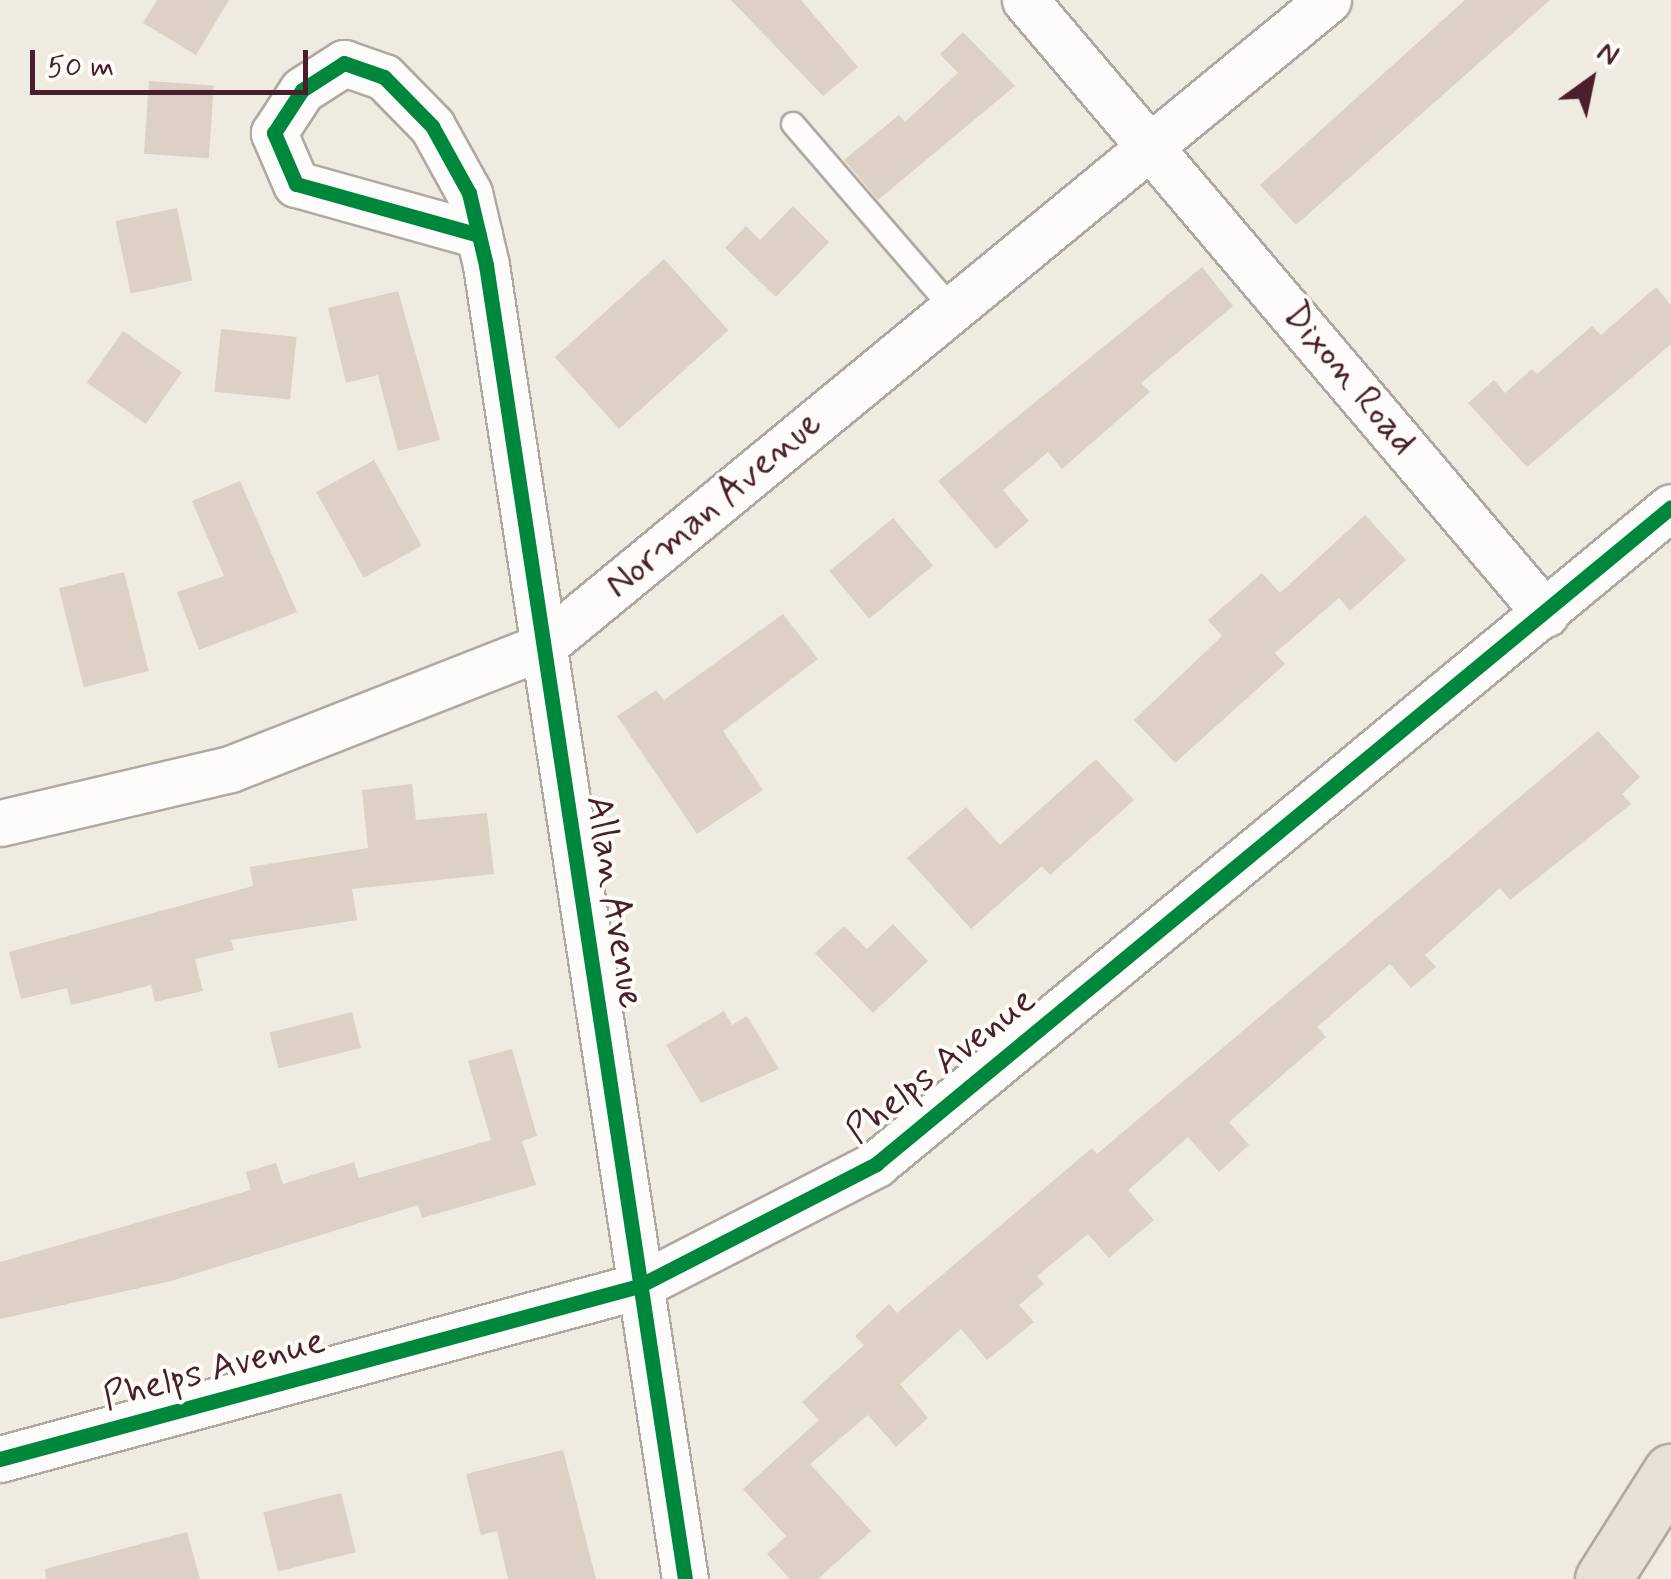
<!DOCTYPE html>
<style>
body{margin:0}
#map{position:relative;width:1671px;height:1579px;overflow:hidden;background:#f0ebe0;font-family:Mynerve,sans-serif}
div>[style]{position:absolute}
.building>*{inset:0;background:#ddd0c4;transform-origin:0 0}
.roads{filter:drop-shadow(2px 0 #b0a8a3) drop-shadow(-2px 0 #b0a8a3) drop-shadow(0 2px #b0a8a3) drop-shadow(0 -2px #b0a8a3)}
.lane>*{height:22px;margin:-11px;padding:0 11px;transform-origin:11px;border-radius:11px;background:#fdfcfa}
.street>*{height:45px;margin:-22.5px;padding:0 22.5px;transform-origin:22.5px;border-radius:22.5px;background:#fdfcfa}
.highway>*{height:55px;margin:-27.5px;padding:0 27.5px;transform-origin:27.5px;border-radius:27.5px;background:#e8e2d6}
.cycleway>*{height:15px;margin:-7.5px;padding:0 7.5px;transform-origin:7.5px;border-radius:7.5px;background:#00873e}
span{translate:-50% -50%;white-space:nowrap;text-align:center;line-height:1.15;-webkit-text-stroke:8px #fdfcf7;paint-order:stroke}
.street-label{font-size:38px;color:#4a1f2b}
.north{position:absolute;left:1541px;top:30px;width:100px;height:100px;-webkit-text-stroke:8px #fdfcf7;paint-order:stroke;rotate:33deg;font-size:28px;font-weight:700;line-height:40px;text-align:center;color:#4a1f2b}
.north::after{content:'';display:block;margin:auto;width:35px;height:45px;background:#4a1f2b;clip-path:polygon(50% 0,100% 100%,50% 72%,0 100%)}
.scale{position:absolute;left:30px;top:50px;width:278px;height:45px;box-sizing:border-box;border:5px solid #4a1f2b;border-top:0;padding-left:12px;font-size:30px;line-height:35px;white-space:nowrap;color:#4a1f2b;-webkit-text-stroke:8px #fdfcf7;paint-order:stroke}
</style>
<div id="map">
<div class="building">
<div style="clip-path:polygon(157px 0,229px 0,196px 55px,143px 23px)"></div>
<div style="clip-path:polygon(731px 0,801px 0,858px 67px,823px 96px)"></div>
<div style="clip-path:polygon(1465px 0,1550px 0,1296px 225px,1260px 185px)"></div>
<div style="clip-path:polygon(963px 32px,1015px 86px,878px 200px,844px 160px,899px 115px,905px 122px,958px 73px,940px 54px)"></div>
<div style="left:149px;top:81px;width:65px;height:73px;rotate:4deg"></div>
<div style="clip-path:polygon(793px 206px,829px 242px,776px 297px,725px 248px,746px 226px,760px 240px)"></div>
<div style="left:177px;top:208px;width:74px;height:63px;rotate:78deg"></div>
<div style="left:664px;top:259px;width:96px;height:147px;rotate:48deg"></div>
<div style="clip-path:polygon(1202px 267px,1233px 306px,1141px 383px,1150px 392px,1062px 469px,1048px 452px,1003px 490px,1029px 521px,996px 549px,938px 481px)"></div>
<div style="clip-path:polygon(1656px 287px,1671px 305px,1671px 344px,1527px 467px,1468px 403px,1494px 380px,1505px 393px,1532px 369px,1537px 374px,1592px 326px,1601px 335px)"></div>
<div style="clip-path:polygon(398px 291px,440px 440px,398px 451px,378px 375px,346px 383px,328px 308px)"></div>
<div style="left:221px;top:329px;width:76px;height:63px;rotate:6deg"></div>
<div style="left:123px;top:331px;width:72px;height:63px;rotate:35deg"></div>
<div style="left:374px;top:460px;width:98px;height:66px;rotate:61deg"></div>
<div style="clip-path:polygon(240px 481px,297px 612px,199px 650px,177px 592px,224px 576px,192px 501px)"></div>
<div style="clip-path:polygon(1365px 515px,1406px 560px,1350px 611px,1339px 598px,1275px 653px,1285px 664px,1175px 763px,1134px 720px,1222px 636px,1208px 620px,1262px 573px,1280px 593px)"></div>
<div style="left:893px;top:518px;width:62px;height:83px;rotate:50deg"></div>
<div style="left:124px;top:572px;width:102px;height:67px;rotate:76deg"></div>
<div style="clip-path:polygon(783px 614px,818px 659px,723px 731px,763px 790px,697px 834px,617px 716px,656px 690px,664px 700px)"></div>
<div style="clip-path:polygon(1598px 731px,1640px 777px,1622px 794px,1631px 804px,1510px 900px,1500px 888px,1425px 955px,1436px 967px,1411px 988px,1390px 964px,1317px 1027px,1326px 1037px,1229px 1122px,1249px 1145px,1219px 1172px,1188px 1137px,1128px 1190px,1154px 1220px,1109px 1258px,1088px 1234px,1037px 1276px,1044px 1284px,1019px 1305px,1034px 1322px,987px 1360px,961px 1329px,900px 1384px,928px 1418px,896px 1447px,868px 1415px,810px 1464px,871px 1531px,818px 1579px,790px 1579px,767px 1554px,786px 1536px,743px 1489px,819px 1420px,802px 1402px,864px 1345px,855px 1336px,889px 1304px,897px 1313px,1092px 1148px,1097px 1154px)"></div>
<div style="clip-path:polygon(1096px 759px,1134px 800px,1050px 875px,1042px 866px,971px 929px,907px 858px,966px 807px,1000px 845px)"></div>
<div style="clip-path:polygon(412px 784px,416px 820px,487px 813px,494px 874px,352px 889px,357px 920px,231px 940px,234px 950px,195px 959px,203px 991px,155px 1002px,151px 985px,71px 1005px,67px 988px,21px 999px,9px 952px,253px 886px,250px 867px,368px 848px,362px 790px)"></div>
<div style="clip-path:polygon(893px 924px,928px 961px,873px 1013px,815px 953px,844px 926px,867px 949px)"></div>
<div style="clip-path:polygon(724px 1011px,732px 1025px,747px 1016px,779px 1069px,701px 1103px,666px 1045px)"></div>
<div style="left:352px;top:1012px;width:37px;height:85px;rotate:76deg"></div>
<div style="clip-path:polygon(512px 1049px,537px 1136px,522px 1141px,536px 1185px,422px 1218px,418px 1205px,171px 1281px,0 1319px,0 1262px,251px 1190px,246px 1172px,276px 1163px,283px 1184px,354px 1162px,359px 1178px,491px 1140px,468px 1061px)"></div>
<div style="clip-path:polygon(563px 1450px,596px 1579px,508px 1579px,497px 1531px,481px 1535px,466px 1474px)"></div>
<div style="left:341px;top:1493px;width:61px;height:80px;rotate:76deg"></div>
<div style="clip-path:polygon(187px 1532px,200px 1579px,46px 1579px,45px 1569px)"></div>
</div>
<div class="roads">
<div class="lane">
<div style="left:793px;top:124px;width:243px;rotate:49.2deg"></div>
</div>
<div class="street">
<div style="left:1025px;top:0;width:805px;rotate:49.68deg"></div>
<div style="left:479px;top:235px;width:190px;rotate:-164.4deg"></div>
<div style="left:296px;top:184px;width:56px;rotate:-113.3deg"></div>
<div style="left:274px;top:133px;width:51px;rotate:-56.9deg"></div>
<div style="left:302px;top:90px;width:50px;rotate:-32.7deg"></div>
<div style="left:344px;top:63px;width:42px;rotate:19.3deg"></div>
<div style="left:384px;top:77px;width:69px;rotate:45.6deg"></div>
<div style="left:432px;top:126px;width:77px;rotate:61.1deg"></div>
<div style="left:469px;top:193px;width:74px;rotate:76.7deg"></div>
<div style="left:486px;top:265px;width:1329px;rotate:81.39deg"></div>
<div style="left:0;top:823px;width:236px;rotate:-13.2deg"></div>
<div style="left:230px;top:769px;width:335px;rotate:-21.4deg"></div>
<div style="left:542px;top:647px;width:1018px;rotate:-39.46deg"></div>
<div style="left:0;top:1459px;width:662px;rotate:-15.15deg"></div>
<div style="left:639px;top:1286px;width:267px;rotate:-27.2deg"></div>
<div style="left:876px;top:1164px;width:1031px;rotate:-39.57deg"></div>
</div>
<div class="highway">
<div style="left:1603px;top:1579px;width:127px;rotate:-57.6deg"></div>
</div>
</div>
<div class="cycleway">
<div style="left:479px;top:235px;width:190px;rotate:-164.4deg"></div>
<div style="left:296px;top:184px;width:56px;rotate:-113.3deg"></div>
<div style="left:274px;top:133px;width:51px;rotate:-56.9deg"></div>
<div style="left:302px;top:90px;width:50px;rotate:-32.7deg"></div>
<div style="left:344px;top:63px;width:42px;rotate:19.3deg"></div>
<div style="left:384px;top:77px;width:69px;rotate:45.6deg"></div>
<div style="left:432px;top:126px;width:77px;rotate:61.1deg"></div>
<div style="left:469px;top:193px;width:74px;rotate:76.7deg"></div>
<div style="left:486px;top:265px;width:1329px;rotate:81.39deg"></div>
<div style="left:0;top:1459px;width:662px;rotate:-15.15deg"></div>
<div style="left:639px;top:1286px;width:267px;rotate:-27.2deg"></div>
<div style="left:876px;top:1164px;width:1031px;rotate:-39.57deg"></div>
</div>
<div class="street-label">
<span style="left:1349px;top:379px;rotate:50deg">Dixon Road</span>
<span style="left:714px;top:505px;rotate:-40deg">Norman Avenue</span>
<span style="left:614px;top:902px;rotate:81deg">Allan Avenue</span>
<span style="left:941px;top:1066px;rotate:-38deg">Phelps Avenue</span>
<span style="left:214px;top:1370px;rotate:-15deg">Phelps Avenue</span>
</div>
<div class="north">N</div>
<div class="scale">50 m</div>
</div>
